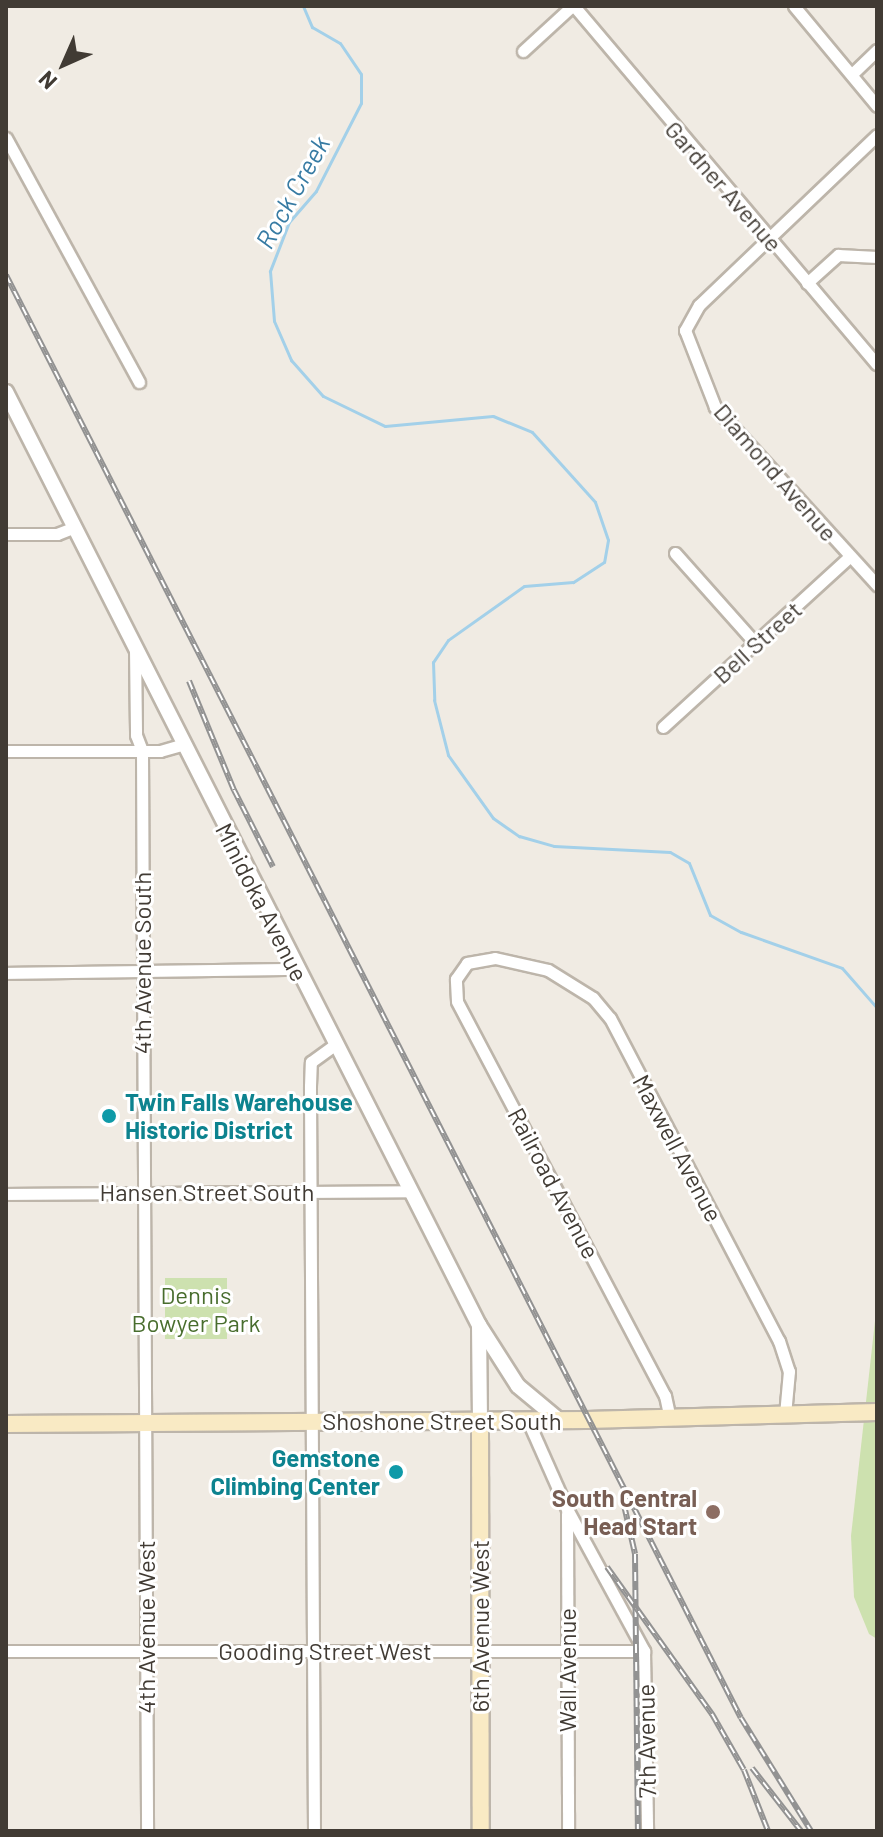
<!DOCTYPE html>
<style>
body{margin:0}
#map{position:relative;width:883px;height:1837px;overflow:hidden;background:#f0ebe3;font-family:Barlow,sans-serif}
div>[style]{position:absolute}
.green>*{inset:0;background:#cde1af;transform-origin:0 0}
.stream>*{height:3px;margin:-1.5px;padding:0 1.5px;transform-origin:1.5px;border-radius:1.5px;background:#a3d0e9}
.roads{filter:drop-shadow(2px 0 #bdb5aa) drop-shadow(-2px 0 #bdb5aa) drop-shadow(0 2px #bdb5aa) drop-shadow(0 -2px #bdb5aa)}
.minor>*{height:11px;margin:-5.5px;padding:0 5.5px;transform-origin:5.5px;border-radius:5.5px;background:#fff}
.tertiary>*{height:14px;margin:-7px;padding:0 7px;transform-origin:7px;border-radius:7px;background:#fff}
.secondary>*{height:16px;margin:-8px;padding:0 8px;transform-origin:8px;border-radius:8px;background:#f9eac4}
.rail>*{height:6px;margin-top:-3px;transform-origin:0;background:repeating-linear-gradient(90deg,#fff 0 9px,#929292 0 18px);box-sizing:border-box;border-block:2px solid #929292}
.dots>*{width:22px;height:22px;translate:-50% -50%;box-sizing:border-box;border:4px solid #fff;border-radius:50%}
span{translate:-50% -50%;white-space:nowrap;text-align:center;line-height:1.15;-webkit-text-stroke:6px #fff;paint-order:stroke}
.street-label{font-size:24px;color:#413b34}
.culture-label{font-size:24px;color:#0d838f;font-weight:700}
.left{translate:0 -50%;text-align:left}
.right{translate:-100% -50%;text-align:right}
.park-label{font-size:24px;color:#486d2d}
.education-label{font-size:24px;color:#785e54;font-weight:700}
.water-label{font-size:26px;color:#377ba3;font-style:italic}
.frame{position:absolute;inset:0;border:8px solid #413b34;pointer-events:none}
.north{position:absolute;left:24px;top:24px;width:80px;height:80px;-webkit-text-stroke:6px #fff;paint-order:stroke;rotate:225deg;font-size:22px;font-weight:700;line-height:32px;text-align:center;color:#413b34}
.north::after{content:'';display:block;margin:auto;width:28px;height:36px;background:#413b34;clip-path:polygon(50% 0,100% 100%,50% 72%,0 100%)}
</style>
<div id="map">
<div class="green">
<div style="left:227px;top:1278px;width:61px;height:62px;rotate:90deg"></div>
<div style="clip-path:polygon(877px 1303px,877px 1639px,869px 1634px,854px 1597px,851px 1536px)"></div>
</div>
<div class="stream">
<div style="left:303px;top:6px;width:23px;rotate:67deg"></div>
<div style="left:312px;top:27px;width:32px;rotate:30deg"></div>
<div style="left:340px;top:43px;width:37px;rotate:56deg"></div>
<div style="left:361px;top:74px;width:29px;rotate:90deg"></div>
<div style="left:361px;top:103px;width:99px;rotate:117.1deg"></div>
<div style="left:316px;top:191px;width:41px;rotate:131.1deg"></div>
<div style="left:289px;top:222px;width:53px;rotate:111.2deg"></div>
<div style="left:270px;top:271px;width:50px;rotate:85.4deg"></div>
<div style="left:274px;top:321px;width:43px;rotate:66.4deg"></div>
<div style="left:291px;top:360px;width:48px;rotate:48.4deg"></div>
<div style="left:323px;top:396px;width:69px;rotate:25.8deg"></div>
<div style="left:385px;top:426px;width:108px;rotate:-5.3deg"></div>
<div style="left:493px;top:416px;width:42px;rotate:22.3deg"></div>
<div style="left:532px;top:432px;width:94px;rotate:48deg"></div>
<div style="left:595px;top:502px;width:40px;rotate:71.1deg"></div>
<div style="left:608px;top:540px;width:22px;rotate:100deg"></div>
<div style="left:604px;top:562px;width:37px;rotate:147deg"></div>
<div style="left:573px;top:582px;width:49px;rotate:175.3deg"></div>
<div style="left:524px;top:586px;width:93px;rotate:144.6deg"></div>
<div style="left:448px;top:640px;width:27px;rotate:124deg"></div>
<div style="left:433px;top:662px;width:38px;rotate:88deg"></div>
<div style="left:434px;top:700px;width:57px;rotate:75.7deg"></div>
<div style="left:448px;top:755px;width:77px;rotate:54.5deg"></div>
<div style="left:493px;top:818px;width:32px;rotate:35deg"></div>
<div style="left:519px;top:836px;width:36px;rotate:16deg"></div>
<div style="left:554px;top:846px;width:116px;rotate:3deg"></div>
<div style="left:670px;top:852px;width:22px;rotate:30deg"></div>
<div style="left:689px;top:863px;width:56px;rotate:68deg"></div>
<div style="left:710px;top:915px;width:35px;rotate:29deg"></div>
<div style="left:741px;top:932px;width:107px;rotate:19.6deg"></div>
<div style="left:842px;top:968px;width:53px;rotate:48.8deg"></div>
</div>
<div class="roads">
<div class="minor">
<div style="left:574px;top:6px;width:469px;rotate:49.8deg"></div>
<div style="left:794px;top:6px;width:130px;rotate:50.3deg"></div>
<div style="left:523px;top:51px;width:67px;rotate:-42.6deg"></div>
<div style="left:852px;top:74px;width:35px;rotate:-44deg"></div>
<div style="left:877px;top:135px;width:246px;rotate:136.3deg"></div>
<div style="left:699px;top:305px;width:29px;rotate:119deg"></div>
<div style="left:685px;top:330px;width:83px;rotate:68.7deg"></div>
<div style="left:715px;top:407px;width:241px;rotate:47.7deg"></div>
<div style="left:6px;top:138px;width:278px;rotate:61.4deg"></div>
<div style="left:807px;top:283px;width:42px;rotate:-42.1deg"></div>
<div style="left:838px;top:255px;width:39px;rotate:3deg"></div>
<div style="left:6px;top:534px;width:51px"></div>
<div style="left:57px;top:534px;width:19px;rotate:-21deg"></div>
<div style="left:675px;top:553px;width:122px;rotate:48.3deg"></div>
<div style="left:135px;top:649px;width:86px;rotate:89.3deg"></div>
<div style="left:136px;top:735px;width:17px;rotate:69deg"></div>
<div style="left:142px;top:751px;width:1080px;rotate:89.73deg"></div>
<div style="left:663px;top:727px;width:253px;rotate:-42.4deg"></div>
<div style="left:6px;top:751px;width:154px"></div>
<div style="left:160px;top:751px;width:25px;rotate:-16deg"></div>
<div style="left:6px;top:973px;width:291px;rotate:-0.8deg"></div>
<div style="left:6px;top:1194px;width:402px;rotate:-0.4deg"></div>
<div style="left:670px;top:1419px;width:24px;rotate:-102deg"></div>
<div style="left:665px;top:1396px;width:446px;rotate:-117.8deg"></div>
<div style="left:457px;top:1001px;width:22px;rotate:-93deg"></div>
<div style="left:456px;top:979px;width:19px;rotate:-55deg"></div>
<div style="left:467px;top:963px;width:28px;rotate:-10deg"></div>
<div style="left:495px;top:958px;width:54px;rotate:12.8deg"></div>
<div style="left:548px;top:970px;width:53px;rotate:31.9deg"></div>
<div style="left:593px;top:998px;width:26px;rotate:50deg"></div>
<div style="left:610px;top:1018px;width:365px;rotate:62.4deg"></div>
<div style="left:779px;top:1341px;width:32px;rotate:72deg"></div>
<div style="left:789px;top:1371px;width:44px;rotate:95.2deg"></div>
<div style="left:528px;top:1421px;width:96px;rotate:66.1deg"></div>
<div style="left:567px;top:1509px;width:162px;rotate:61.5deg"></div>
<div style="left:644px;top:1651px;width:180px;rotate:89deg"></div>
<div style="left:567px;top:1514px;width:317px;rotate:89.8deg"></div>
<div style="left:6px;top:1651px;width:638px"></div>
<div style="left:314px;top:1831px;width:745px;rotate:-90.31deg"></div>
<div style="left:310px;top:1086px;width:24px;rotate:-88deg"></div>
<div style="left:311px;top:1062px;width:29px;rotate:-36deg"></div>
</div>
<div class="tertiary">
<div style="left:6px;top:392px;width:1046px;rotate:63.12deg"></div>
<div style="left:479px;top:1325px;width:96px;rotate:89.4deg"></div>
<div style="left:479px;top:1325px;width:72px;rotate:57.4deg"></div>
<div style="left:518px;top:1386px;width:53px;rotate:39.7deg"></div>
</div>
<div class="secondary">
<div style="left:480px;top:1421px;width:410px;rotate:89.9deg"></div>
<div style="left:6px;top:1424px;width:581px;rotate:-0.39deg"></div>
<div style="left:587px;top:1420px;width:290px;rotate:-1.6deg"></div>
</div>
</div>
<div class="rail">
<div style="left:6px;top:275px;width:1619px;rotate:63.01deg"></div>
<div style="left:741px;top:1718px;width:133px;rotate:58.2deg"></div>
<div style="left:189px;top:681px;width:118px;rotate:67.6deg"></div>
<div style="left:234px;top:790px;width:86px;rotate:63.1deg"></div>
<div style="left:624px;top:1505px;width:50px;rotate:77.3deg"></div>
<div style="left:635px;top:1554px;width:277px;rotate:89.4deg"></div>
<div style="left:607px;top:1567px;width:181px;rotate:54.5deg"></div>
<div style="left:712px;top:1714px;width:64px;rotate:60.3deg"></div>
<div style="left:744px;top:1770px;width:66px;rotate:68.5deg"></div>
<div style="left:752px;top:1768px;width:80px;rotate:52.1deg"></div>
</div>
<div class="dots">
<div style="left:109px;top:1116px;background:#0f9aa8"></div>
<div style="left:396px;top:1472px;background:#0f9aa8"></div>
<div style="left:713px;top:1512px;background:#8d6e63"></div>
</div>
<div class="street-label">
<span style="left:724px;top:186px;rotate:49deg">Gardner Avenue</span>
<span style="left:776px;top:472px;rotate:49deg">Diamond Avenue</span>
<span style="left:757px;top:642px;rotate:-42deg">Bell Street</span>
<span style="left:262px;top:902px;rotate:63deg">Minidoka Avenue</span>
<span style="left:142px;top:963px;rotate:-90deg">4th Avenue South</span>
<span style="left:678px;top:1148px;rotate:62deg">Maxwell Avenue</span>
<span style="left:554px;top:1183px;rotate:62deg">Railroad Avenue</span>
<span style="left:207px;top:1192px">Hansen Street South</span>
<span style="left:442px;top:1421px">Shoshone Street South</span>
<span style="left:480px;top:1626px;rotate:-90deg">6th Avenue West</span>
<span style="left:146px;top:1627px;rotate:-90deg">4th Avenue West</span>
<span style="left:325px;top:1651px">Gooding Street West</span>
<span style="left:567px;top:1670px;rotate:-90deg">Wall Avenue</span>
<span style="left:646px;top:1741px;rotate:-91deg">7th Avenue</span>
</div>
<div class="culture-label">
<span class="left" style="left:125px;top:1116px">Twin Falls Warehouse<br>Historic District</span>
<span class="right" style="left:380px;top:1472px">Gemstone<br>Climbing Center</span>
</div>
<div class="park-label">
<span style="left:196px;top:1309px">Dennis<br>Bowyer Park</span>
</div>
<div class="education-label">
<span class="right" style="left:697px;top:1512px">South Central<br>Head Start</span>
</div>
<div class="water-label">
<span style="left:292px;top:192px;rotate:-61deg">Rock Creek</span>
</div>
<div class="frame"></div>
<div class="north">N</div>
</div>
